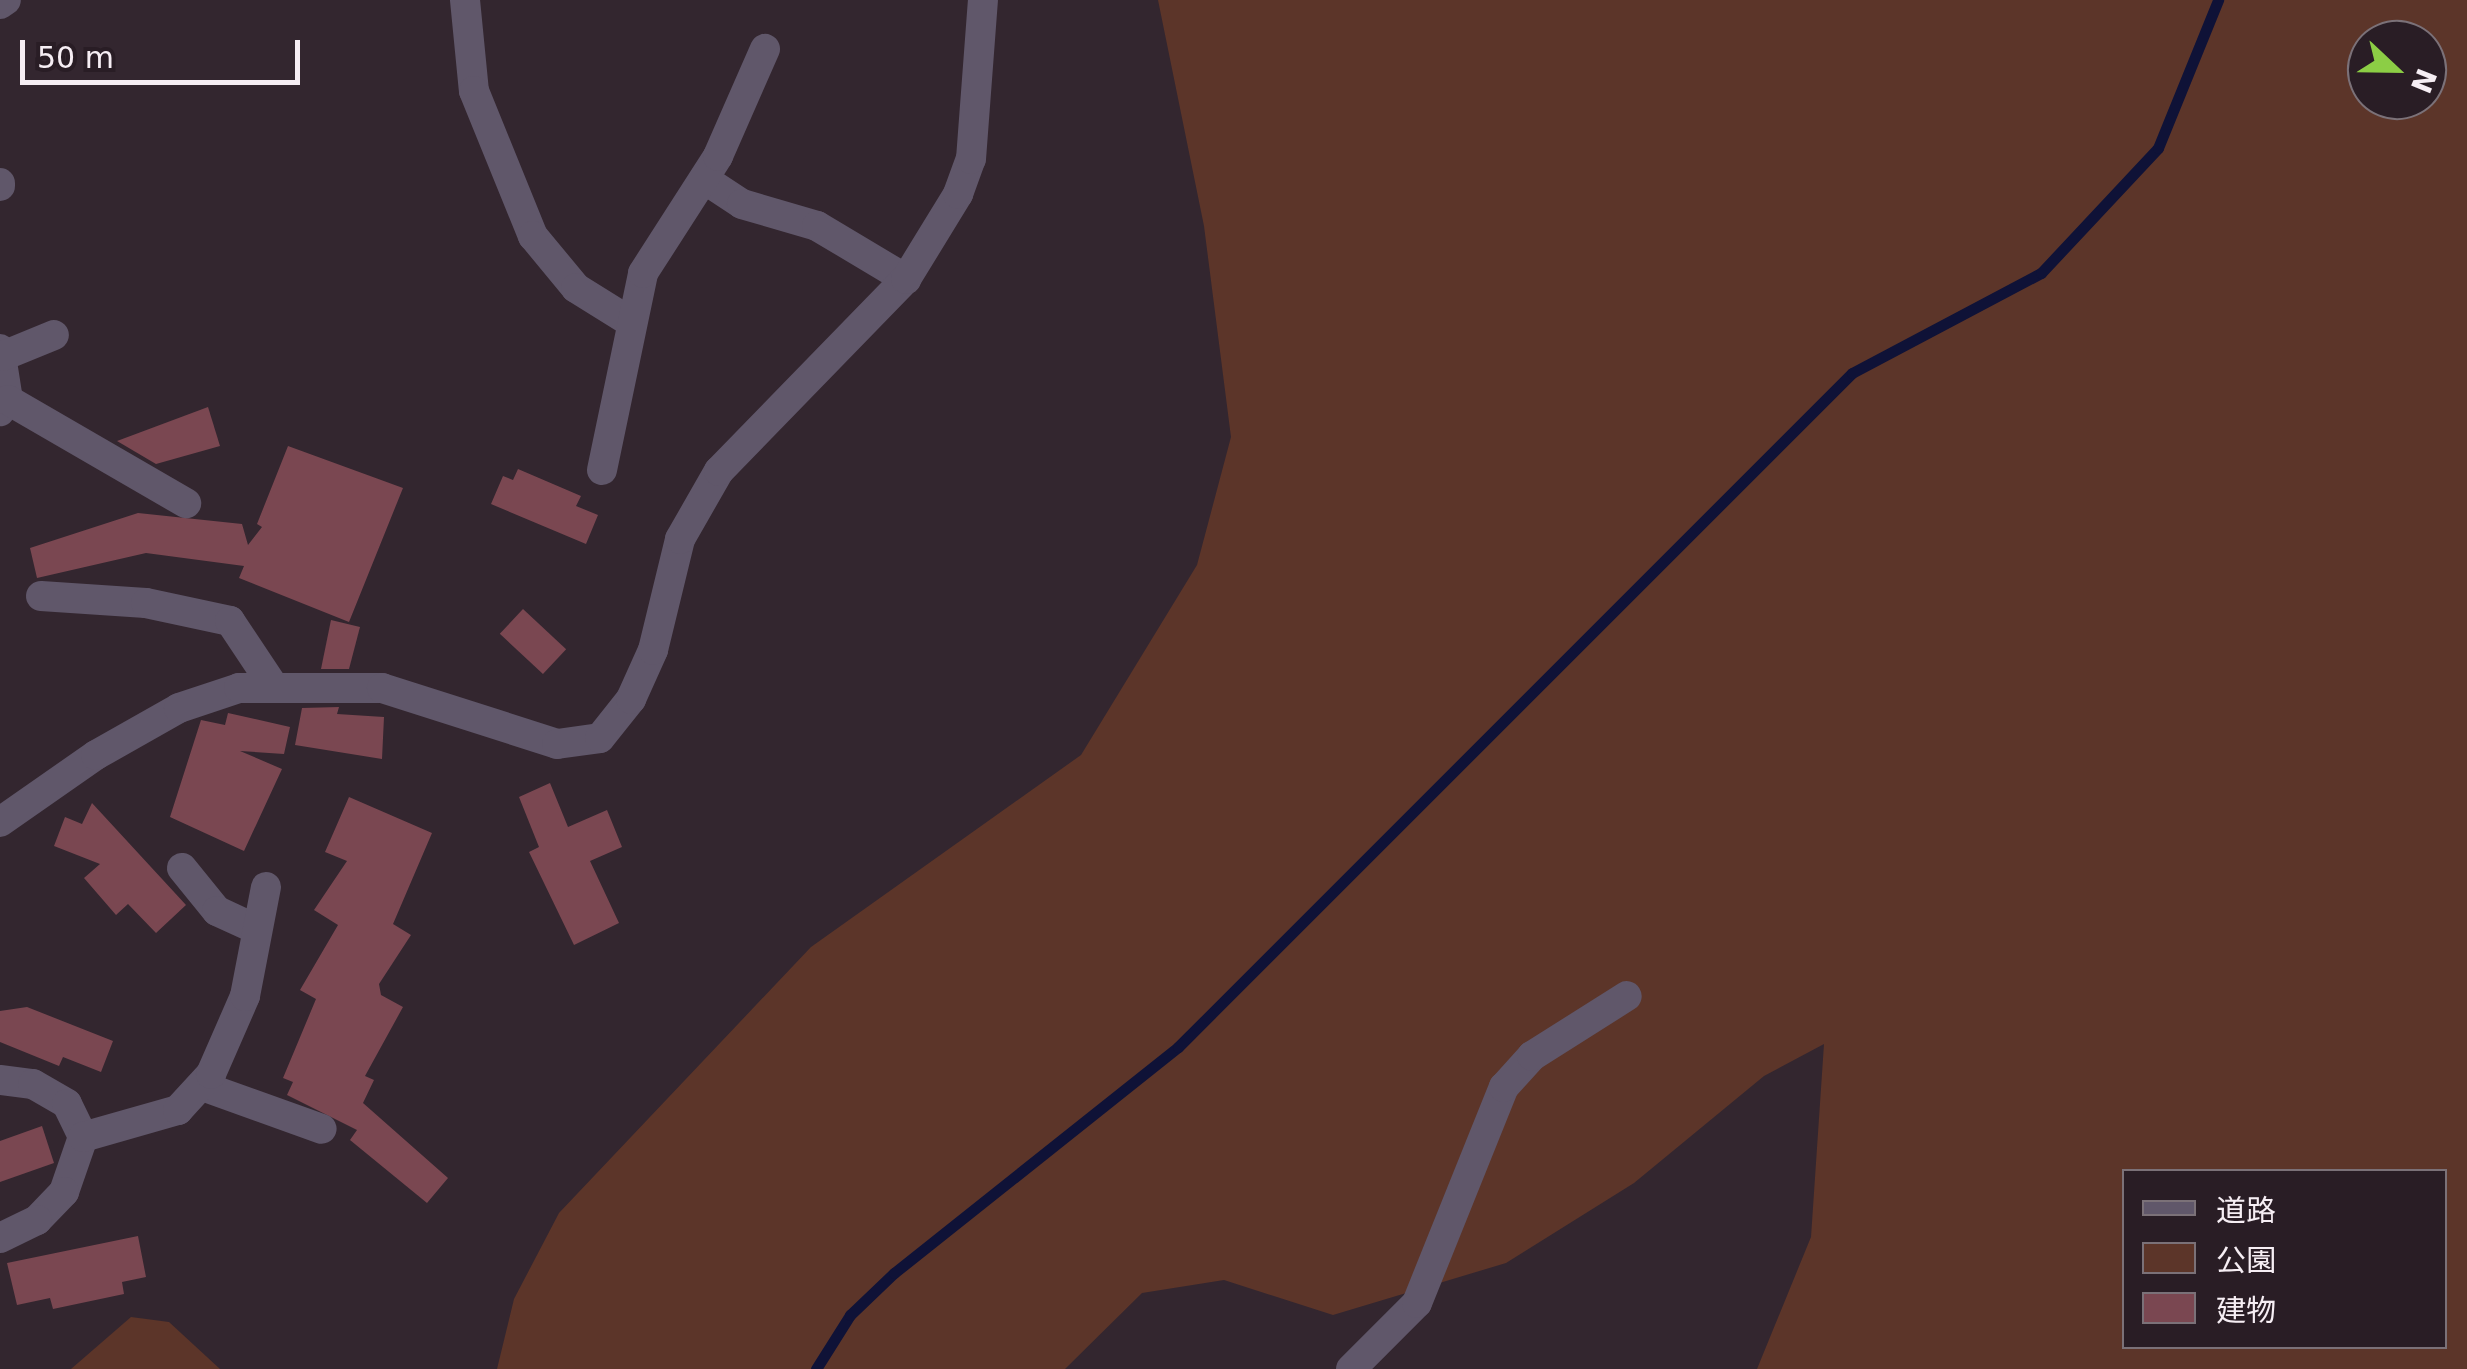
<!DOCTYPE html>
<meta charset="utf-8">
<style>
body{margin:0}
#map{position:relative;width:2467px;height:1369px;overflow:hidden;background:#33262f;font-family:"DejaVu Sans","Noto Sans JP",sans-serif}
div>[style]{position:absolute}
.green>*{inset:0;background:#5c3529}
.stream>*{height:11px;margin:-5.5px;padding:0 5.5px;transform-origin:5.5px;border-radius:5.5px;background:#0f1237}
.building>*{inset:0;background:#7a4751;transform-origin:0 0}
.minor>*{height:30px;margin:-15px;padding:0 15px;transform-origin:15px;border-radius:15px;background:#60576a}
span{translate:-50% -50%;white-space:nowrap;text-align:center;line-height:1.15;-webkit-text-stroke:9px #291d25;paint-order:stroke}
.legend{position:absolute;left:2122px;top:1169px;width:325px;height:180px;box-sizing:border-box;background:#291d25;border:2px solid #7b7178;margin:0;padding:12px 18px;list-style:none;font-size:30px;color:#f6eef4}
.legend li{display:flex;align-items:center;gap:20px;height:50px}
.legend b{width:50px;border:2px solid #7b7178}
.north{position:absolute;left:2347px;top:20px;width:100px;height:100px;box-sizing:border-box;background:#291d25;border:2px solid #7b7178;border-radius:50%;rotate:112deg;font-size:28px;font-weight:700;line-height:40px;text-align:center;color:#f6eef4}
.north::after{content:'';display:block;margin:auto;width:35px;height:45px;background:#8cce45;clip-path:polygon(50% 0,100% 100%,50% 72%,0 100%)}
.scale{position:absolute;left:20px;top:40px;width:280px;height:45px;box-sizing:border-box;border:5px solid #f6eef4;border-top:0;padding-left:12px;font-size:30px;line-height:35px;white-space:nowrap;color:#f6eef4;-webkit-text-stroke:8px #291d25;paint-order:stroke}
</style>
<div id="map">
<div class="green">
<div style="clip-path:polygon(evenodd,1158px 0,2467px 0,2467px 1369px,1757px 1369px,1811px 1237px,1824px 1044px,1764px 1076px,1634px 1183px,1506px 1263px,1333px 1315px,1224px 1280px,1142px 1293px,1065px 1369px,497px 1369px,514px 1299px,559px 1213px,811px 947px,1081px 755px,1197px 565px,1231px 437px,1204px 226px,1158px 0,2367px 40px,2427px 40px,2427px 100px,2367px 100px,2367px 40px,1158px 0,2124px 1172px,2444px 1172px,2444px 1346px,2124px 1346px,2124px 1172px)"></div>
<div style="clip-path:polygon(131px 1317px,169px 1322px,220px 1369px,71px 1369px)"></div>
</div>
<div class="stream">
<div style="left:816px;top:1369px;width:64px;rotate:-57.8deg"></div>
<div style="left:850px;top:1315px;width:61px;rotate:-43.7deg"></div>
<div style="left:894px;top:1273px;width:363px;rotate:-38.5deg"></div>
<div style="left:1178px;top:1047px;width:953px;rotate:-45deg"></div>
<div style="left:1852px;top:373px;width:214px;rotate:-27.9deg"></div>
<div style="left:2041px;top:273px;width:171px;rotate:-46.9deg"></div>
<div style="left:2158px;top:148px;width:160px;rotate:-67.9deg"></div>
</div>
<div class="building">
<div style="clip-path:polygon(208px 407px,220px 446px,156px 464px,117px 441px)"></div>
<div style="clip-path:polygon(288px 446px,403px 488px,349px 622px,239px 578px,244px 566px,146px 553px,37px 578px,30px 548px,138px 513px,242px 524px,248px 545px,262px 527px,257px 524px)"></div>
<div style="clip-path:polygon(518px 469px,581px 496px,576px 506px,598px 515px,586px 544px,491px 504px,503px 476px,513px 480px)"></div>
<div style="left:523px;top:609px;width:59px;height:34px;rotate:43deg"></div>
<div style="clip-path:polygon(331px 620px,360px 627px,349px 669px,321px 669px)"></div>
<div style="clip-path:polygon(339px 707px,337px 714px,384px 717px,382px 759px,295px 745px,302px 708px)"></div>
<div style="clip-path:polygon(228px 713px,290px 727px,284px 754px,240px 751px,282px 769px,244px 851px,170px 817px,201px 720px,225px 725px)"></div>
<div style="clip-path:polygon(550px 783px,568px 827px,607px 810px,622px 847px,590px 861px,619px 923px,574px 945px,529px 852px,539px 847px,519px 797px)"></div>
<div style="clip-path:polygon(349px 797px,432px 833px,393px 924px,411px 935px,379px 984px,381px 995px,403px 1007px,365px 1076px,374px 1080px,363px 1103px,448px 1178px,427px 1203px,350px 1140px,357px 1130px,287px 1095px,293px 1082px,283px 1078px,316px 999px,300px 990px,338px 925px,314px 910px,347px 861px,325px 852px)"></div>
<div style="clip-path:polygon(92px 803px,186px 905px,156px 933px,128px 904px,116px 915px,84px 878px,100px 864px,54px 846px,65px 817px,82px 824px)"></div>
<div style="clip-path:polygon(27px 1007px,113px 1041px,101px 1072px,63px 1057px,59px 1066px,0 1042px,0 1011px)"></div>
<div style="clip-path:polygon(42px 1126px,54px 1163px,0 1182px,0 1141px)"></div>
<div style="clip-path:polygon(138px 1236px,146px 1277px,122px 1282px,124px 1294px,53px 1309px,50px 1298px,17px 1305px,7px 1263px)"></div>
</div>
<div class="minor">
<div style="left:465px;top:0;width:91px;rotate:84.4deg"></div>
<div style="left:474px;top:91px;width:157px;rotate:67.9deg"></div>
<div style="left:533px;top:236px;width:67px;rotate:50.4deg"></div>
<div style="left:576px;top:288px;width:62px;rotate:31.9deg"></div>
<div style="left:0;top:4px;width:7px;rotate:-34deg"></div>
<div style="left:704px;top:179px;width:45px;rotate:33.3deg"></div>
<div style="left:742px;top:204px;width:78px;rotate:16.3deg"></div>
<div style="left:817px;top:226px;width:104px;rotate:30.8deg"></div>
<div style="left:0;top:183px;width:3px;rotate:90deg"></div>
<div style="left:0;top:349px;width:52px;rotate:81.1deg"></div>
<div style="left:8px;top:400px;width:14px;rotate:126deg"></div>
<div style="left:3px;top:356px;width:55px;rotate:-22.4deg"></div>
<div style="left:8px;top:400px;width:206px;rotate:30.1deg"></div>
<div style="left:602px;top:470px;width:201px;rotate:-78.2deg"></div>
<div style="left:643px;top:273px;width:139px;rotate:-57.3deg"></div>
<div style="left:718px;top:156px;width:117px;rotate:-66.3deg"></div>
<div style="left:41px;top:596px;width:105px;rotate:3.8deg"></div>
<div style="left:146px;top:603px;width:86px;rotate:12.1deg"></div>
<div style="left:230px;top:621px;width:79px;rotate:56.3deg"></div>
<div style="left:0;top:822px;width:117px;rotate:-34.9deg"></div>
<div style="left:96px;top:755px;width:95px;rotate:-29.5deg"></div>
<div style="left:179px;top:708px;width:63px;rotate:-18.4deg"></div>
<div style="left:239px;top:688px;width:143px"></div>
<div style="left:382px;top:688px;width:184px;rotate:17.7deg"></div>
<div style="left:557px;top:744px;width:43px;rotate:-7.9deg"></div>
<div style="left:600px;top:738px;width:50px;rotate:-51.5deg"></div>
<div style="left:631px;top:699px;width:54px;rotate:-65.8deg"></div>
<div style="left:653px;top:650px;width:114px;rotate:-76.3deg"></div>
<div style="left:680px;top:539px;width:78px;rotate:-60.2deg"></div>
<div style="left:719px;top:471px;width:268px;rotate:-45.8deg"></div>
<div style="left:906px;top:279px;width:100px;rotate:-58.5deg"></div>
<div style="left:958px;top:194px;width:37px;rotate:-70deg"></div>
<div style="left:971px;top:159px;width:159px;rotate:-85.7deg"></div>
<div style="left:182px;top:868px;width:55px;rotate:50.9deg"></div>
<div style="left:217px;top:911px;width:41px;rotate:24.7deg"></div>
<div style="left:0;top:1080px;width:33px;rotate:7deg"></div>
<div style="left:33px;top:1084px;width:39px;rotate:30deg"></div>
<div style="left:67px;top:1104px;width:37px;rotate:64deg"></div>
<div style="left:83px;top:1137px;width:58px;rotate:109.1deg"></div>
<div style="left:64px;top:1192px;width:39px;rotate:134deg"></div>
<div style="left:37px;top:1220px;width:41px;rotate:154.1deg"></div>
<div style="left:202px;top:1086px;width:127px;rotate:19.7deg"></div>
<div style="left:83px;top:1137px;width:99px;rotate:-15.9deg"></div>
<div style="left:178px;top:1110px;width:49px;rotate:-47.5deg"></div>
<div style="left:211px;top:1074px;width:85px;rotate:-66.4deg"></div>
<div style="left:245px;top:996px;width:111px;rotate:-79.1deg"></div>
<div style="left:1351px;top:1369px;width:93px;rotate:-45deg"></div>
<div style="left:1417px;top:1303px;width:233px;rotate:-68.1deg"></div>
<div style="left:1504px;top:1087px;width:42px;rotate:-47.9deg"></div>
<div style="left:1532px;top:1056px;width:112px;rotate:-32.3deg"></div>
</div>
<ul class="legend">
<li><b style="height:12px;background:#60576a"></b>道路</li>
<li><b style="height:28px;background:#5c3529"></b>公園</li>
<li><b style="height:28px;background:#7a4751"></b>建物</li>
</ul>
<div class="north">N</div>
<div class="scale">50 m</div>
</div>
